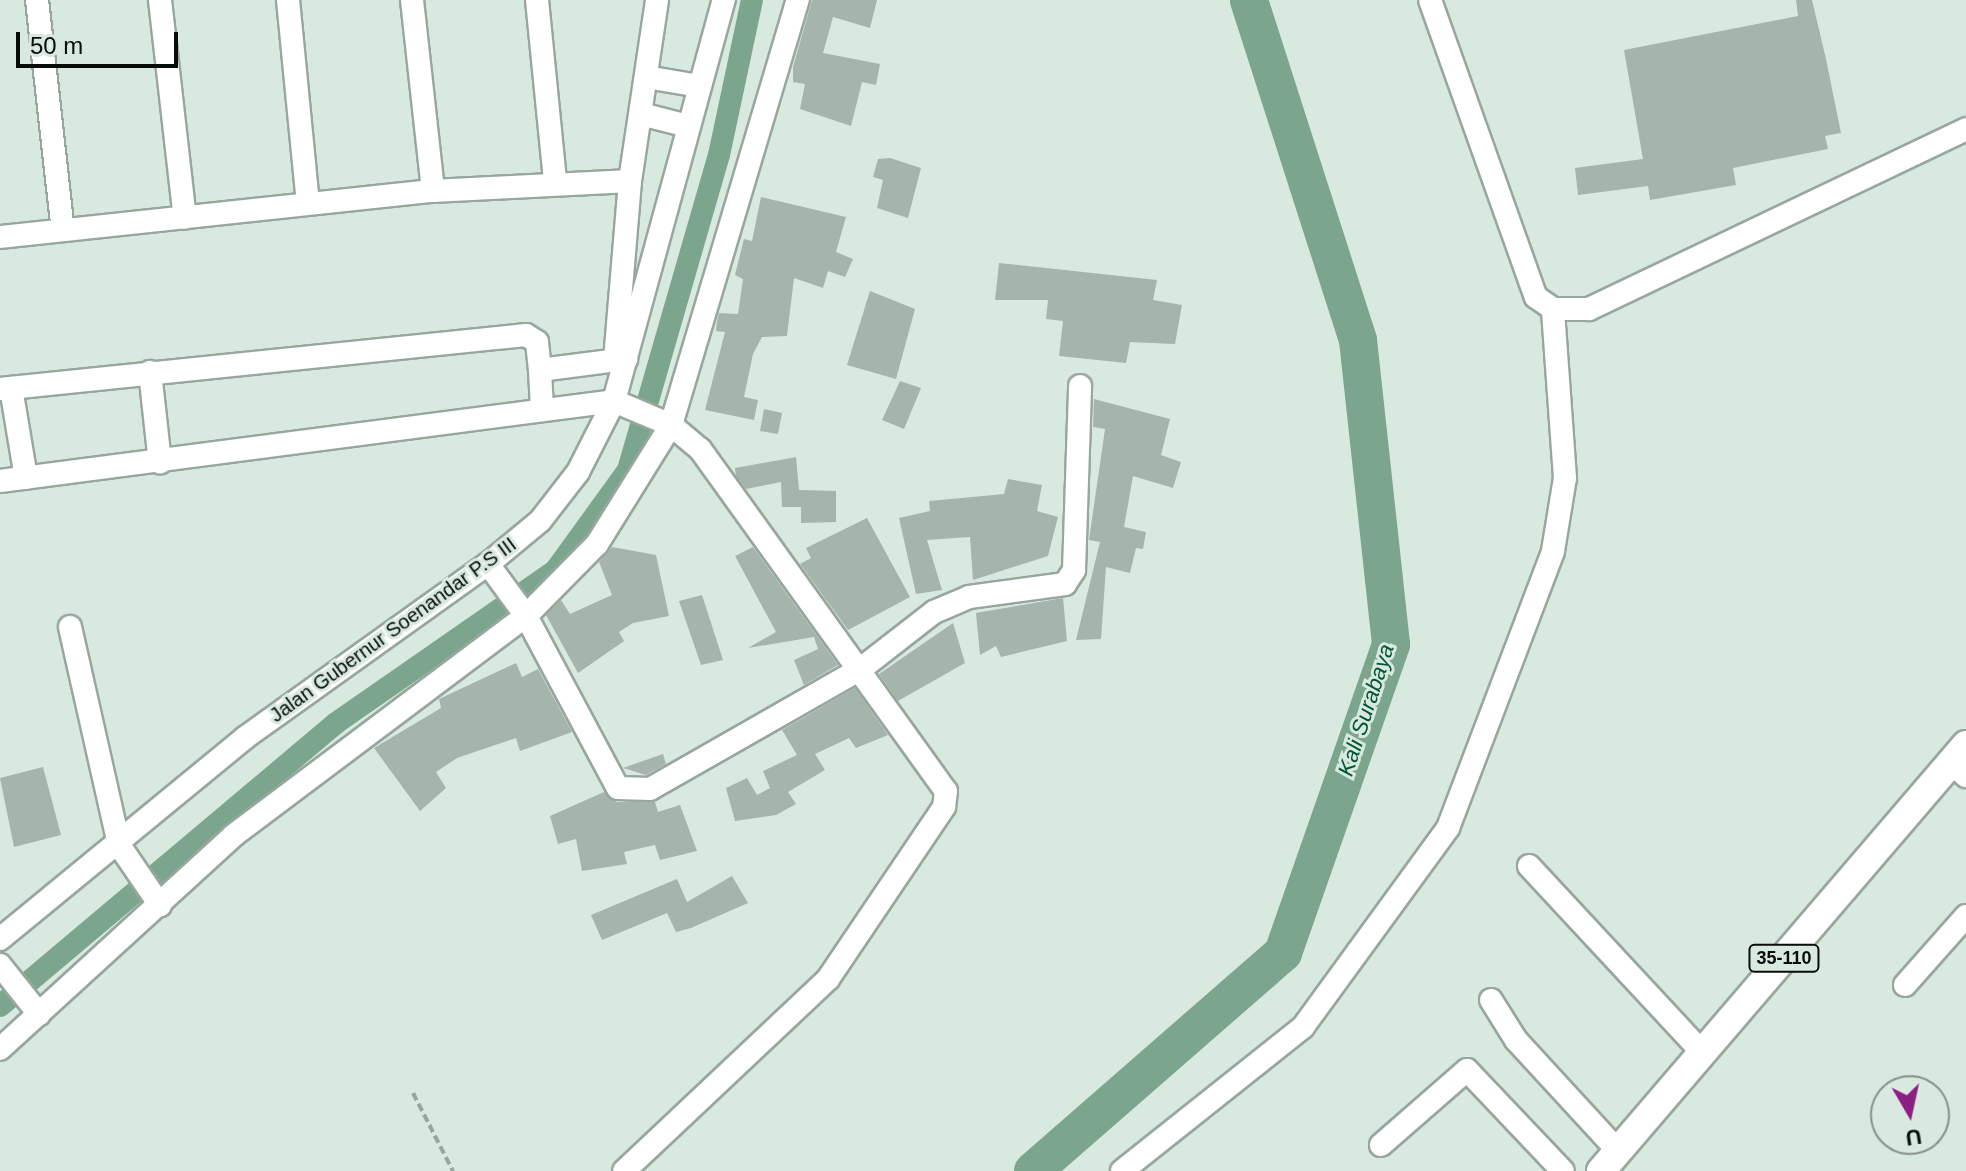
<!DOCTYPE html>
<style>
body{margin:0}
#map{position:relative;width:1966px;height:1171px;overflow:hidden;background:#d8e9df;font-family:Helvetica,sans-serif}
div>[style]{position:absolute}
.canal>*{height:22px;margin:-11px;padding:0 11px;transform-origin:11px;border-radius:11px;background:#7ba68d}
.river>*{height:38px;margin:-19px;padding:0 19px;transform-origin:19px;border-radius:19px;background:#7ba68d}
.building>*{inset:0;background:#a5b5ab}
.path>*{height:4px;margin-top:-2px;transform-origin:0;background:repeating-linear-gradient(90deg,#98a69e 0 8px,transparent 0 12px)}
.roads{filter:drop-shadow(2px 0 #98a79e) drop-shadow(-2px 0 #98a79e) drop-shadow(0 2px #98a79e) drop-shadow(0 -2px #98a79e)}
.minor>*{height:22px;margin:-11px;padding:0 11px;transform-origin:11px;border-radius:11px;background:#fff}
.major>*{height:28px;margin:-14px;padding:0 14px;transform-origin:14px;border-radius:14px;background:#fff}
span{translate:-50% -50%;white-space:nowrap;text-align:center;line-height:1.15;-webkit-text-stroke:6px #d8e9df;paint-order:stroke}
.shield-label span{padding:2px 6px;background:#d8e9df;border:2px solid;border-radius:6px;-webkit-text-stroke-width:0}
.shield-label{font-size:18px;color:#080d0a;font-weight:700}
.street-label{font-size:20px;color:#080d0a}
.water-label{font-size:22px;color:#015434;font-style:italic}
.north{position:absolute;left:1870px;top:1075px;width:80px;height:80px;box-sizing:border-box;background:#d8e9df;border:2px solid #85918a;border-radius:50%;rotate:171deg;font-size:22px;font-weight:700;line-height:32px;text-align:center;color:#080d0a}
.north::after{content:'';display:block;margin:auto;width:28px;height:36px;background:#8b1f83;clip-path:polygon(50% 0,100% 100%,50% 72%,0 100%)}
.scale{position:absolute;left:16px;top:32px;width:162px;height:36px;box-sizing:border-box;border:4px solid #080d0a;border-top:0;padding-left:10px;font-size:24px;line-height:28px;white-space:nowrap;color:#080d0a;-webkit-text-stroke:6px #d8e9df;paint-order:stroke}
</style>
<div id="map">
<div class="canal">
<div style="left:0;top:1006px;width:439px;rotate:-40.1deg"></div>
<div style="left:336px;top:723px;width:267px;rotate:-34.8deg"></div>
<div style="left:555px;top:571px;width:125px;rotate:-54.1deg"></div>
<div style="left:628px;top:470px;width:328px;rotate:-73.9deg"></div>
<div style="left:719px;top:155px;width:158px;rotate:-78deg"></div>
</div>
<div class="river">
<div style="left:1033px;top:1171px;width:332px;rotate:-41.1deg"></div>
<div style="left:1283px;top:953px;width:327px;rotate:-70.7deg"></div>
<div style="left:1391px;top:644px;width:306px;rotate:-96.2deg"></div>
<div style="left:1358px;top:340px;width:357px;rotate:-107.8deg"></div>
</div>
<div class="building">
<div style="clip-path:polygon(812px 0,877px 0,870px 28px,833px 17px,823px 53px,880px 64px,876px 85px,862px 82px,851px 126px,800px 109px,805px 84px,793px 82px,793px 67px)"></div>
<div style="clip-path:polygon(1796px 0,1812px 0,1826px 59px,1841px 133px,1825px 136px,1828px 149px,1733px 168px,1736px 185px,1650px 200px,1648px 186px,1578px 195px,1575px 168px,1643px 159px,1624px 50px,1798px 16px)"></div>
<div style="clip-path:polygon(890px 158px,921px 168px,908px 218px,877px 208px,883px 180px,873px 177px,878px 159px)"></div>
<div style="clip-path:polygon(761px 197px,846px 217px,836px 252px,853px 259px,845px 277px,828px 271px,823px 288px,794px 278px,787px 336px,762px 337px,753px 354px,744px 397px,758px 400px,754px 420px,705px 410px,725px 332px,716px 331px,717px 321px,719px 313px,738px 314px,743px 279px,735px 275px,744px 239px,752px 241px)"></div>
<div style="clip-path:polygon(999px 263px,1157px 280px,1153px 300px,1182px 305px,1175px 344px,1130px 342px,1126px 363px,1059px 356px,1063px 321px,1046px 319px,1048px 300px,995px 300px)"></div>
<div style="clip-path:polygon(870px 291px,915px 309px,896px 379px,847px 365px)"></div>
<div style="clip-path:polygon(900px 381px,921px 388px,904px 429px,882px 420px)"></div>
<div style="clip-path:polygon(1094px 399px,1170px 419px,1161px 455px,1181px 462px,1173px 488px,1133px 476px,1124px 527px,1146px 532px,1143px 549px,1136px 548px,1130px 573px,1106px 567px,1101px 639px,1076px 640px,1100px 542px,1089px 540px,1105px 429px,1093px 427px)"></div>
<div style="clip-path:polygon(764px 409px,782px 413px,778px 434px,760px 431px)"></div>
<div style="clip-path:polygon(796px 457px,799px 490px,836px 491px,836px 522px,801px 523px,801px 507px,782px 507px,781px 482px,746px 489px,736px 476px,735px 468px)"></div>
<div style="clip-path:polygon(1008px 479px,1042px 485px,1037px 511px,1058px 517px,1048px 556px,973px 580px,970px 537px,927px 540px,942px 590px,916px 594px,899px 518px,930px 511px,929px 501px,1004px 494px)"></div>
<div style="clip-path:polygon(867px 518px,910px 597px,848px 630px,800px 564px,811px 558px,806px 548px)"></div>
<div style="clip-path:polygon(612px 547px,656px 555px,669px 616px,633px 623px,619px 632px,624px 641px,578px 673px,546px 615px,561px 600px,570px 614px,612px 595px,599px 562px)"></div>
<div style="clip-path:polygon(753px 547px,838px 665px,804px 685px,794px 660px,818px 649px,814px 637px,748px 648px,776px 632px,735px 556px)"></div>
<div style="clip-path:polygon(702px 595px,723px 660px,701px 665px,679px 601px)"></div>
<div style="clip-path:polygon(1063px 598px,1067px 641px,1001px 657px,996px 646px,980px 655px,976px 613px)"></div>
<div style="clip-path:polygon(953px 623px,965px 663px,898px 701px,879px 674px)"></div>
<div style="clip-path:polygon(516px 663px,522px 677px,538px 669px,572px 732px,520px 751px,516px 738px,457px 758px,436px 772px,446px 788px,420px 811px,374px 748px,441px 708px,439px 699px)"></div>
<div style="clip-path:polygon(855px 688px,888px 735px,856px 748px,849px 738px,815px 754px,825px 770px,788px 792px,796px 804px,776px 815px,735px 821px,726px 788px,747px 778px,757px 795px,770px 788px,763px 771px,797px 755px,782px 730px)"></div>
<div style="clip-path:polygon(663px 754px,666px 764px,646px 775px,623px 768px)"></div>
<div style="clip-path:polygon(43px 767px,61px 835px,14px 847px,0 778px)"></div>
<div style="clip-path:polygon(604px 792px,617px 802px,655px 802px,658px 812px,680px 805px,697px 851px,660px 860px,655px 845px,624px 852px,627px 864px,582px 871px,576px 839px,558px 844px,550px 816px)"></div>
<div style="clip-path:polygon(732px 876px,748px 903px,691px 928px,676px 932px,667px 913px,602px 940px,591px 915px,677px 879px,687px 902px)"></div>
</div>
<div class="path">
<div style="left:413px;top:1093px;width:88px;rotate:62.9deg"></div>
</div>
<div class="roads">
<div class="minor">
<div style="left:37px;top:0;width:231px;rotate:83.6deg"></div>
<div style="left:160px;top:0;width:219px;rotate:83.5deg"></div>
<div style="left:288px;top:0;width:204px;rotate:84.4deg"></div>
<div style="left:412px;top:0;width:192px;rotate:83.7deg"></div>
<div style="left:537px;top:0;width:182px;rotate:84.3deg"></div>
<div style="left:1430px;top:0;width:315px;rotate:70.4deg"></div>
<div style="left:1536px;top:297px;width:21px;rotate:35deg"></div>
<div style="left:1553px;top:309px;width:36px"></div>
<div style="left:1589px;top:309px;width:418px;rotate:-25.5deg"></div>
<div style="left:646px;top:77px;width:54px;rotate:9.6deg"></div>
<div style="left:641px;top:114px;width:49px;rotate:14.3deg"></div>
<div style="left:0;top:237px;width:435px;rotate:-6.1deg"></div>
<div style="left:433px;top:191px;width:197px;rotate:-2.9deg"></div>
<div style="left:630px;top:181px;width:183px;rotate:-81.5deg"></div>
<div style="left:615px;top:360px;width:180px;rotate:-85.2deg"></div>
<div style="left:540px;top:370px;width:40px;rotate:87.1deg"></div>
<div style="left:150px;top:372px;width:91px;rotate:83.7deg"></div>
<div style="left:11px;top:388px;width:91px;rotate:80.5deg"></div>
<div style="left:0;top:389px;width:529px;rotate:-5.86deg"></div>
<div style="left:526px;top:335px;width:13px;rotate:32deg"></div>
<div style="left:537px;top:342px;width:28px;rotate:84deg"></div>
<div style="left:540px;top:370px;width:87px;rotate:-7.3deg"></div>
<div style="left:0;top:481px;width:619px;rotate:-7.42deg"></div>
<div style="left:614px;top:401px;width:62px;rotate:22.8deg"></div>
<div style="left:671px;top:425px;width:38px;rotate:40deg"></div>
<div style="left:700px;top:449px;width:421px;rotate:54.3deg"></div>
<div style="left:946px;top:791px;width:16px;rotate:97deg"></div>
<div style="left:944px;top:807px;width:207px;rotate:124deg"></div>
<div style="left:828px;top:979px;width:280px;rotate:136.7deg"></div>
<div style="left:488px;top:564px;width:64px;rotate:53.8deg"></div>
<div style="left:526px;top:616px;width:195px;rotate:61.9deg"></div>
<div style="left:618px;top:788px;width:32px;rotate:2deg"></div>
<div style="left:650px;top:789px;width:244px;rotate:-29.7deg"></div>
<div style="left:862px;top:668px;width:91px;rotate:-37.9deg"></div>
<div style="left:934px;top:612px;width:38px;rotate:-23deg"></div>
<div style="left:969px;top:597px;width:97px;rotate:-7.7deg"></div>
<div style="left:1065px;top:584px;width:17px;rotate:-57deg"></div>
<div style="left:1074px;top:570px;width:184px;rotate:-88.1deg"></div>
<div style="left:70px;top:627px;width:223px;rotate:77.3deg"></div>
<div style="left:119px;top:845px;width:73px;rotate:55.7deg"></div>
<div style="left:1951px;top:763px;width:20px;rotate:41deg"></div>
<div style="left:1529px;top:866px;width:255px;rotate:47.1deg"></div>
<div style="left:0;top:939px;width:318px;rotate:-39.4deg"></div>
<div style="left:246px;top:737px;width:297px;rotate:-35.6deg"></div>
<div style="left:488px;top:564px;width:67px;rotate:-39.6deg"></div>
<div style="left:540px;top:521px;width:62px;rotate:-52.2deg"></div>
<div style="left:578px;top:472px;width:80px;rotate:-63.1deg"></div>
<div style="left:614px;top:401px;width:416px;rotate:-74.7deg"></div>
<div style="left:0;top:965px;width:63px;rotate:51.5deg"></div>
<div style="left:1905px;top:985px;width:92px;rotate:-48.5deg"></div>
<div style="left:1491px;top:1000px;width:47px;rotate:58deg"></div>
<div style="left:1516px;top:1040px;width:151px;rotate:47.4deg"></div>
<div style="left:0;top:1049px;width:317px;rotate:-42.4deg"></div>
<div style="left:234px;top:835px;width:365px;rotate:-36.9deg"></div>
<div style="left:526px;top:616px;width:101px;rotate:-45.4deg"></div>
<div style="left:597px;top:544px;width:140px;rotate:-58.1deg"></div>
<div style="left:671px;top:425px;width:444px;rotate:-73.4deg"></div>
<div style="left:1381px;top:1145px;width:114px;rotate:-41.1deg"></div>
<div style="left:1467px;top:1070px;width:139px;rotate:46.5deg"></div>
<div style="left:1122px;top:1171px;width:231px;rotate:-38.5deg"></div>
<div style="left:1303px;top:1027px;width:246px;rotate:-53.9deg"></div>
<div style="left:1448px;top:828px;width:296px;rotate:-69.2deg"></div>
<div style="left:1553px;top:551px;width:74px;rotate:-80.7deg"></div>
<div style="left:1565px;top:478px;width:169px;rotate:-94.1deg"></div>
</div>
<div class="major">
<div style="left:1601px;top:1171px;width:561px;rotate:-49.41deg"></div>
</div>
</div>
<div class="shield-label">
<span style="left:1784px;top:958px">35-110</span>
</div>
<div class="street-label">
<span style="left:393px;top:630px;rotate:-36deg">Jalan Gubernur Soenandar P.S III</span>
</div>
<div class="water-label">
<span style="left:1366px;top:710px;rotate:-72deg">Kali Surabaya</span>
</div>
<div class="north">U</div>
<div class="scale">50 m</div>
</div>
